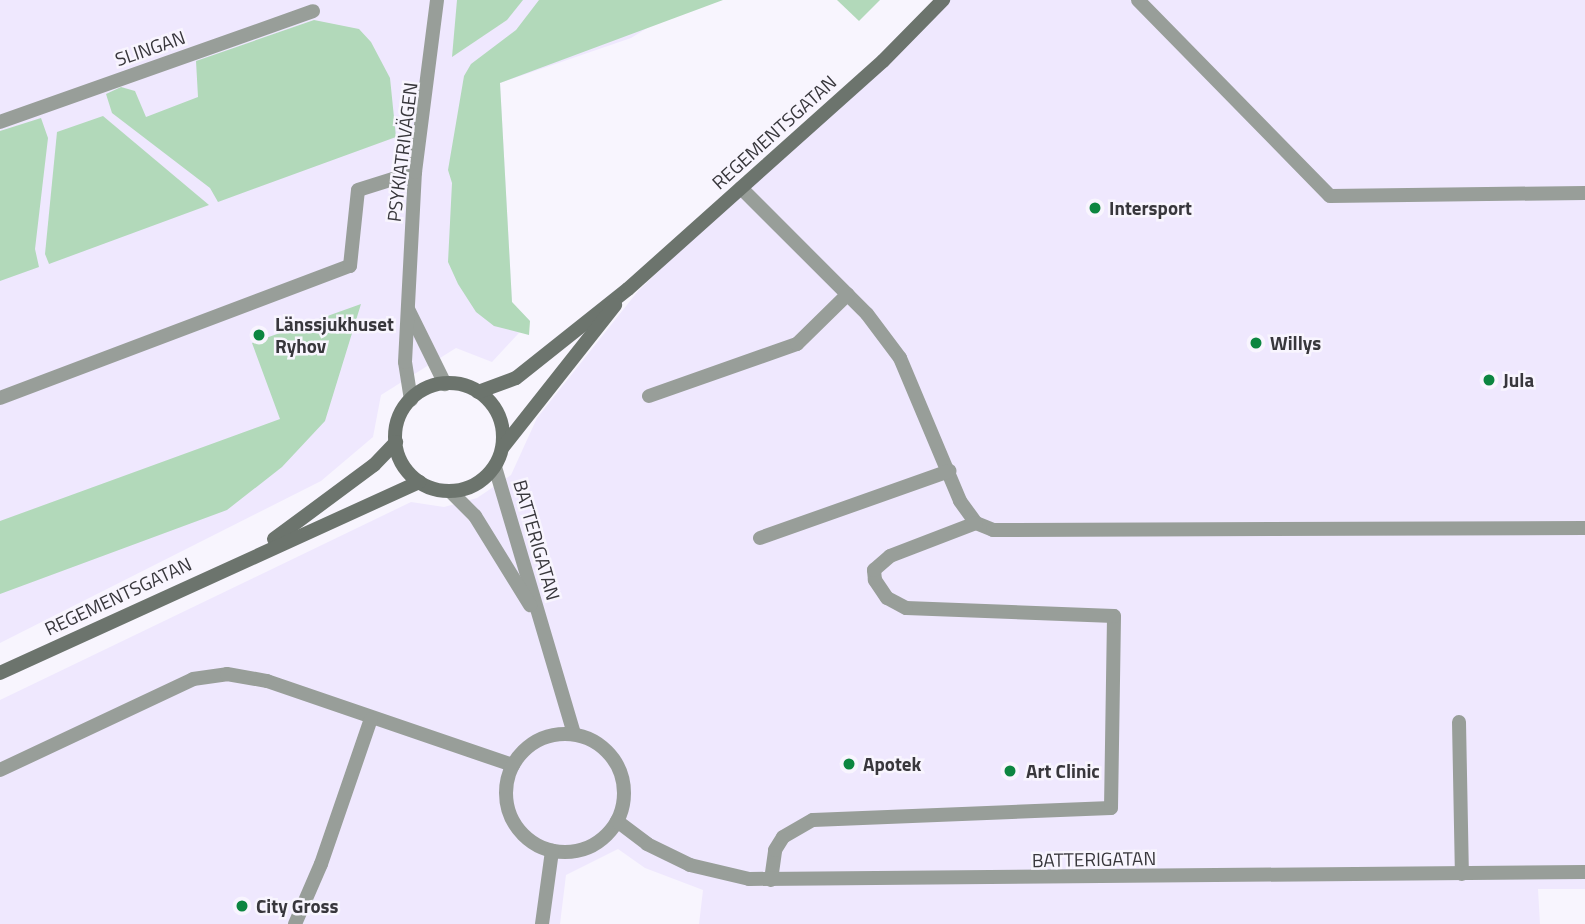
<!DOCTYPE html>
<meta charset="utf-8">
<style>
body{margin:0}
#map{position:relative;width:1585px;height:924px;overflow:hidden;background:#f8f5fe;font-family:"Titillium Web",sans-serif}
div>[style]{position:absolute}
.built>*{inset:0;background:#efe8fe}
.green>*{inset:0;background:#b2d9ba}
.lane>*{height:14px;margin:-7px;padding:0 7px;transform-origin:7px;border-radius:7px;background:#989e99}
.street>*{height:14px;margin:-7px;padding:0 7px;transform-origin:7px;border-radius:7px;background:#989e99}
.street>.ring{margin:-7px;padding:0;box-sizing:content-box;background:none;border:14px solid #989e99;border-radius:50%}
.secondary>*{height:14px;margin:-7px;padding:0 7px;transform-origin:7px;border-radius:7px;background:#6c746d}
.secondary>.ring{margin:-7px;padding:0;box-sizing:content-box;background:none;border:14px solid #6c746d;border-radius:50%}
.dots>*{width:19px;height:19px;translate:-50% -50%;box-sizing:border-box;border:4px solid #f8f5fe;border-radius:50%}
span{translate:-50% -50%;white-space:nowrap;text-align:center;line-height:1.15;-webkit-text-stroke:5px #f8f5fe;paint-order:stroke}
.street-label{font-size:19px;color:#38373c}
.poi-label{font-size:19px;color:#38373c;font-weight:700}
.left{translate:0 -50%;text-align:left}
</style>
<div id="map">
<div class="built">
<div style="clip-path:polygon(0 0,693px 0,631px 38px,500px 83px,512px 302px,530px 321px,492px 362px,456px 348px,381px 395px,373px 437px,321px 481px,0 643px)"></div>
<div style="clip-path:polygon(939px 0,1585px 0,1585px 889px,1538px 889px,1540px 924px,699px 924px,703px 890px,645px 868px,618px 849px,566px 875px,560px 924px,0 924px,0 700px,411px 502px,444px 507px,477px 498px,511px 475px,537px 418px,638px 291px)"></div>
</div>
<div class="green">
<div style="clip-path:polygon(457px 0,523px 0,507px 20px,452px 57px)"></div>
<div style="clip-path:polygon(539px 0,723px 0,500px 83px,512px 302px,530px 321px,529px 335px,494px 326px,476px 312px,458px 284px,448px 262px,452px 183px,448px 170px,464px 76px,471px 64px,516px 30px)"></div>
<div style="clip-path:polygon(837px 0,880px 0,859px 21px)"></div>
<div style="clip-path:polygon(314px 20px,359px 29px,371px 42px,390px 78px,396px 137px,218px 202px,210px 188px,112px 113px,106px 94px,121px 87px,135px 91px,146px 117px,198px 97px,196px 61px)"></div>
<div style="clip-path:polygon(103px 116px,209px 205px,49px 264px,45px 254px,57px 132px)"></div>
<div style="clip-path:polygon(41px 118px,48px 138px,35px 249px,39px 267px,0 281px,0 131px)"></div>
<div style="clip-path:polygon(361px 304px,325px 421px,282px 467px,227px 510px,0 594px,0 521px,280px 419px,252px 343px)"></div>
</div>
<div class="lane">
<div style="left:1138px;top:0;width:274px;rotate:45.6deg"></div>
<div style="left:1330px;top:196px;width:255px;rotate:-0.7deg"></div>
<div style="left:0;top:122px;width:332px;rotate:-19.5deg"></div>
<div style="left:741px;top:188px;width:178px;rotate:45deg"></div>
<div style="left:867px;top:314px;width:55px;rotate:53.1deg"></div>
<div style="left:900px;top:358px;width:155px;rotate:67.2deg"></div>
<div style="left:960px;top:501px;width:27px;rotate:54deg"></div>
<div style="left:976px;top:523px;width:18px;rotate:22deg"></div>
<div style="left:993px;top:530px;width:592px;rotate:-0.19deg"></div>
<div style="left:649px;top:396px;width:157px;rotate:-19.4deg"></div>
<div style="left:797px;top:344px;width:71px;rotate:-44.4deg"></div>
<div style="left:0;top:398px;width:374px;rotate:-20.7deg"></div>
<div style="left:350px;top:266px;width:76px;rotate:-84deg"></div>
<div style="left:358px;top:190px;width:60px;rotate:-17.5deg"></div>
<div style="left:760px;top:538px;width:201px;rotate:-19.5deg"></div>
<div style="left:1459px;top:722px;width:152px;rotate:88.9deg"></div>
<div style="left:0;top:770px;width:213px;rotate:-25.2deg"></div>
<div style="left:193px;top:679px;width:34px;rotate:-8deg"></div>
<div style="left:227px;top:674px;width:41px;rotate:9.9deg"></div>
<div style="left:267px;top:681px;width:260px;rotate:18.9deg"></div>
<div style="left:771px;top:880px;width:30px;rotate:-82deg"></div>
<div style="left:775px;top:850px;width:15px;rotate:-58deg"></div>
<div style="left:783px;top:837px;width:34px;rotate:-30deg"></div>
<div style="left:813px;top:820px;width:298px;rotate:-2.3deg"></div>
<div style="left:1111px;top:808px;width:192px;rotate:-89.1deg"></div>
<div style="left:1114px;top:616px;width:208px;rotate:-177.8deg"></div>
<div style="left:906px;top:608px;width:21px;rotate:-152deg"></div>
<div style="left:887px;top:598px;width:22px;rotate:-124deg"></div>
<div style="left:875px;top:580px;width:10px;rotate:-96deg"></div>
<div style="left:874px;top:570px;width:21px;rotate:-41deg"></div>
<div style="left:890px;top:556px;width:92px;rotate:-21deg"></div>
<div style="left:295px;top:924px;width:65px;rotate:-66.6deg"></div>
<div style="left:321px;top:864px;width:153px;rotate:-71deg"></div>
</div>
<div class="street">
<div style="left:408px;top:309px;width:84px;rotate:63.7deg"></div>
<div style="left:411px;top:400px;width:38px;rotate:-99deg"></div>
<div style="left:405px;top:362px;width:190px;rotate:-87deg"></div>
<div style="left:415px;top:172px;width:173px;rotate:-82.7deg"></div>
<div style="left:495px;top:467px;width:278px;rotate:73.5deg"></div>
<div style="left:450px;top:491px;width:35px;rotate:45deg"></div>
<div style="left:475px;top:516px;width:105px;rotate:58.3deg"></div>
<div class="ring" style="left:506px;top:734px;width:104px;height:104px"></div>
<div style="left:617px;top:821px;width:38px;rotate:37deg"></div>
<div style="left:647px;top:844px;width:48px;rotate:26deg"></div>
<div style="left:690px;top:865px;width:61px;rotate:13.3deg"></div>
<div style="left:749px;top:879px;width:836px;rotate:-0.48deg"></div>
<div style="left:542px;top:924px;width:74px;rotate:-82.2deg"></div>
</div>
<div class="secondary">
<div class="ring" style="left:395px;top:383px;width:94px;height:94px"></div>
<div style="left:478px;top:392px;width:40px;rotate:-20.2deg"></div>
<div style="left:516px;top:378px;width:143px;rotate:-38.5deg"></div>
<div style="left:628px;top:289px;width:342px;rotate:-41.8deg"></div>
<div style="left:883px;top:61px;width:86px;rotate:-45.5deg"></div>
<div style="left:503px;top:447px;width:181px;rotate:-51.7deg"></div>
<div style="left:274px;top:539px;width:124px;rotate:-36.5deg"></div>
<div style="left:374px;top:465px;width:32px;rotate:-46deg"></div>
<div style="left:0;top:673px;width:461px;rotate:-24.5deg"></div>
</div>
<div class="dots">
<div style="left:1095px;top:208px;background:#0c8640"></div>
<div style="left:259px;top:335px;background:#0c8640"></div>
<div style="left:1256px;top:343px;background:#0c8640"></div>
<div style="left:1489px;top:380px;background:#0c8640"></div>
<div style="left:849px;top:764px;background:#0c8640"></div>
<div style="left:1010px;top:771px;background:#0c8640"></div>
<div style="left:242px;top:906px;background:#0c8640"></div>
</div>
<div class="street-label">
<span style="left:150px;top:48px;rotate:-19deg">SLINGAN</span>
<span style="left:774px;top:132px;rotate:-42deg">REGEMENTSGATAN</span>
<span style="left:402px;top:152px;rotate:-83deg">PSYKIATRIVÄGEN</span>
<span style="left:537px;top:540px;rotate:74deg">BATTERIGATAN</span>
<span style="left:118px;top:596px;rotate:-25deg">REGEMENTSGATAN</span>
<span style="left:1094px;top:859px;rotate:-1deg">BATTERIGATAN</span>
</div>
<div class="poi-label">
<span class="left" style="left:1109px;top:208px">Intersport</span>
<span class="left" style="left:275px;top:335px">Länssjukhuset<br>Ryhov</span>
<span class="left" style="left:1270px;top:343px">Willys</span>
<span class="left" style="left:1503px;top:380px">Jula</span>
<span class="left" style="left:863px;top:764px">Apotek</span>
<span class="left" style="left:1026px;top:771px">Art Clinic</span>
<span class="left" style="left:256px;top:906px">City Gross</span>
</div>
</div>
